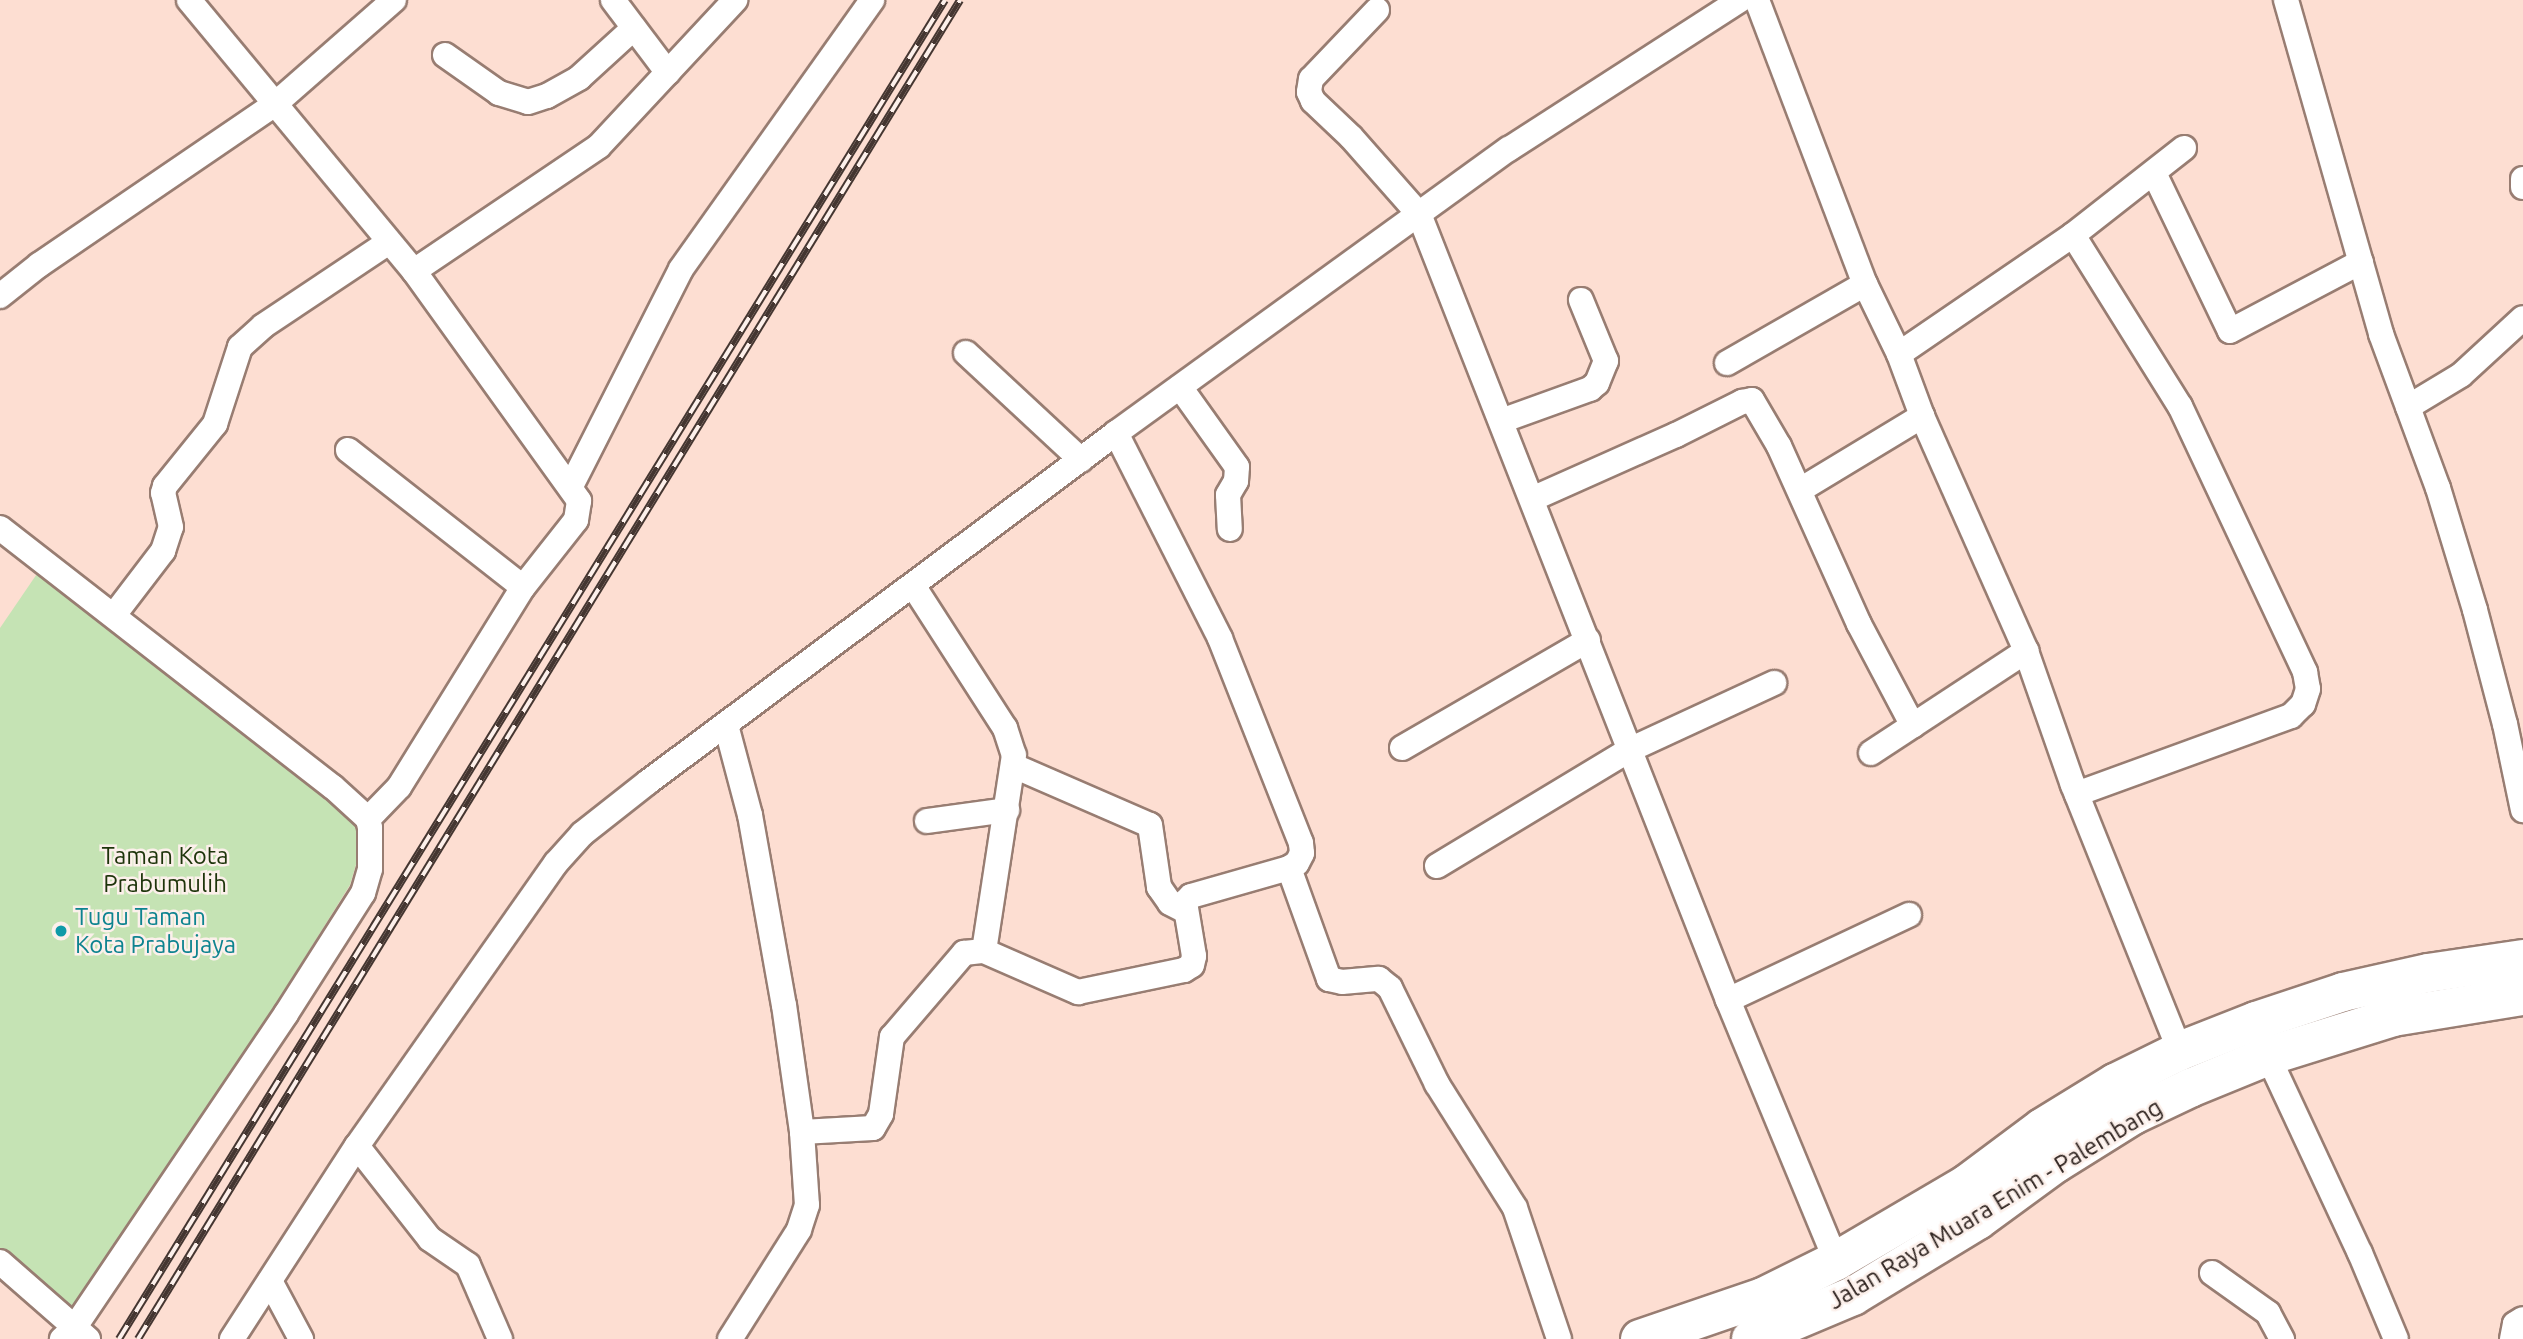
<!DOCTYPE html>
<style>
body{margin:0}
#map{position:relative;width:2523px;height:1339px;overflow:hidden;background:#fdded2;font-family:Ubuntu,sans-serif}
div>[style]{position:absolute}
.green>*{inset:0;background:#c5e3b4}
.roads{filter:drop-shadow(2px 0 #987d72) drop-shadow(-2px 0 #987d72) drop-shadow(0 2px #987d72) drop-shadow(0 -2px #987d72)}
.street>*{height:24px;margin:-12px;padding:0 12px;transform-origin:12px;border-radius:12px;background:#fff}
.primary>*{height:38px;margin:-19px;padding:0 19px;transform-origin:19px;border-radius:19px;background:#fff}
.rail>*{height:8px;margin-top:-4px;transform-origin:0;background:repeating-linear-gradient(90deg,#fcf0eb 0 16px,#443631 0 32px);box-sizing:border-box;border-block:2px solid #443631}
.dots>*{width:19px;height:19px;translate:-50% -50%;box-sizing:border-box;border:4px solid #fcf0eb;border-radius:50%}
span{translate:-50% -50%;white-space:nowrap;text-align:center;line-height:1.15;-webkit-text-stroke:5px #fcf0eb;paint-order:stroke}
.park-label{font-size:24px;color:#1d340a}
.culture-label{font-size:24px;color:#0d838f}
.left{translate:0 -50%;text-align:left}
.street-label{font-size:24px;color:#2b201c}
</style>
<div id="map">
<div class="green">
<div style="clip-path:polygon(43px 565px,356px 811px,360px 851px,350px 885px,77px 1323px,0 1257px,0 628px)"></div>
</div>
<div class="roads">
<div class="street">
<div style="left:189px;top:0;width:352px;rotate:50.3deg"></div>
<div style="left:414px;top:271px;width:283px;rotate:54.3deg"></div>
<div style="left:579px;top:501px;width:19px;rotate:99deg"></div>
<div style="left:576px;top:520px;width:85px;rotate:128.3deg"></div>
<div style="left:523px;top:587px;width:235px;rotate:121.8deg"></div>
<div style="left:399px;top:787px;width:45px;rotate:134.1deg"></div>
<div style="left:613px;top:0;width:91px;rotate:53deg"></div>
<div style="left:1757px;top:0;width:304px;rotate:69.2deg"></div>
<div style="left:1865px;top:284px;width:78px;rotate:64.1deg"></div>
<div style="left:1899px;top:354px;width:66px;rotate:69.6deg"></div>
<div style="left:1922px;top:416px;width:257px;rotate:66.1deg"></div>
<div style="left:2026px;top:651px;width:142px;rotate:70.7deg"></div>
<div style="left:2073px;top:785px;width:287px;rotate:68.1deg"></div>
<div style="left:2286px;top:0;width:347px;rotate:74.1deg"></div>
<div style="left:2381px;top:334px;width:164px;rotate:69.7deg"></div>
<div style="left:2438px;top:488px;width:127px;rotate:73.1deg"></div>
<div style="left:2475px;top:610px;width:118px;rotate:75.3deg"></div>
<div style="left:2505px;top:724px;width:88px;rotate:78.2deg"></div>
<div style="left:1377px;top:10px;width:95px;rotate:133.7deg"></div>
<div style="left:1311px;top:79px;width:13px;rotate:99deg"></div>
<div style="left:1309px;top:92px;width:10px;rotate:66deg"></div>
<div style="left:1313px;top:101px;width:52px;rotate:43.5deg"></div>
<div style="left:1351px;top:137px;width:103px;rotate:48.6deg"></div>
<div style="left:1419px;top:214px;width:845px;rotate:68.54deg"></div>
<div style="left:1728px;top:1000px;width:282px;rotate:67.5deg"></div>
<div style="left:445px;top:55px;width:66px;rotate:35.1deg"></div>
<div style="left:499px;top:93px;width:30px;rotate:17deg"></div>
<div style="left:528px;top:102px;width:20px;rotate:-18deg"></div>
<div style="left:547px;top:96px;width:37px;rotate:-29deg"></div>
<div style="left:579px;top:78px;width:74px;rotate:-42.3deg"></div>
<div style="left:2154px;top:173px;width:175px;rotate:64.3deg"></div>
<div style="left:2230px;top:331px;width:148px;rotate:-27.8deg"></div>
<div style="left:2523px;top:179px;width:8px;rotate:90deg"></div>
<div style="left:2073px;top:235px;width:141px;rotate:-38.1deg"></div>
<div style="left:414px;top:271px;width:223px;rotate:-34deg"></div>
<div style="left:599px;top:146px;width:200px;rotate:-47deg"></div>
<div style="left:0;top:296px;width:50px;rotate:-38.5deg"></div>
<div style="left:39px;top:265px;width:286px;rotate:-34.3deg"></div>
<div style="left:275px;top:104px;width:158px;rotate:-41.2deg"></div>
<div style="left:966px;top:353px;width:157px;rotate:42.9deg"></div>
<div style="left:1899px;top:354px;width:211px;rotate:-34.4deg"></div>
<div style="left:2073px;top:235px;width:202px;rotate:58deg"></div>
<div style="left:2180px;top:406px;width:294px;rotate:64.8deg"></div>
<div style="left:2305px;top:672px;width:17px;rotate:80deg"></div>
<div style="left:2308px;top:689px;width:16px;rotate:108deg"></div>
<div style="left:2303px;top:704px;width:17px;rotate:135deg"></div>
<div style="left:2291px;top:716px;width:228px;rotate:160deg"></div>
<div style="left:1727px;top:363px;width:159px;rotate:-29.8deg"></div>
<div style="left:1180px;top:387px;width:98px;rotate:54.5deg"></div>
<div style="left:1237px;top:467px;width:14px;rotate:94deg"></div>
<div style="left:1236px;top:481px;width:16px;rotate:120deg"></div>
<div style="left:1228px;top:495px;width:34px;rotate:87deg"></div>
<div style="left:2408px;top:407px;width:62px;rotate:-31.1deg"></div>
<div style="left:2461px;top:375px;width:84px;rotate:-42.6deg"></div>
<div style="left:1501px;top:421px;width:95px;rotate:-19.8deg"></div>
<div style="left:1590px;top:389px;width:9px;rotate:-41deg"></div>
<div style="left:1597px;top:383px;width:24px;rotate:-68deg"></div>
<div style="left:1606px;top:361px;width:66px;rotate:-112.3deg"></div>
<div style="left:348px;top:450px;width:222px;rotate:38.1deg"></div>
<div style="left:571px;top:486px;width:243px;rotate:-63.1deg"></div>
<div style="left:681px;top:269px;width:330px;rotate:-54.6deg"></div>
<div style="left:1800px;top:490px;width:143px;rotate:-31.2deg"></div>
<div style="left:1532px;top:499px;width:158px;rotate:-24deg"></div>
<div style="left:1676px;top:435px;width:74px;rotate:-26.6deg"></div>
<div style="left:1742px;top:402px;width:10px;rotate:-11deg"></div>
<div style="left:1752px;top:400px;width:53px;rotate:59.6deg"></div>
<div style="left:1779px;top:446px;width:195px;rotate:65.8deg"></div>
<div style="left:1859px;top:624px;width:115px;rotate:62.1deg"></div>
<div style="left:0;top:528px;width:422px;rotate:37.9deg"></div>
<div style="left:333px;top:787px;width:47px;rotate:42.4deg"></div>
<div style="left:368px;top:819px;width:9px;rotate:77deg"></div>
<div style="left:370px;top:828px;width:41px;rotate:90deg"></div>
<div style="left:370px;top:869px;width:25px;rotate:106deg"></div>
<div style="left:363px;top:893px;width:143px;rotate:122.5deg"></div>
<div style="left:286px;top:1014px;width:377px;rotate:124deg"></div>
<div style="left:75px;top:1327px;width:18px;rotate:137deg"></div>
<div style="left:914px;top:587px;width:168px;rotate:57.2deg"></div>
<div style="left:1005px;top:728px;width:28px;rotate:72deg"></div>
<div style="left:1014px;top:755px;width:198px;rotate:98.7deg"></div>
<div style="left:114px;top:615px;width:81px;rotate:-52.6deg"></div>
<div style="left:163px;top:551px;width:25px;rotate:-72deg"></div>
<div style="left:171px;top:527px;width:35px;rotate:-103deg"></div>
<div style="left:163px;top:493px;width:7px;rotate:-74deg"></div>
<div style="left:165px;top:486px;width:80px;rotate:-51.1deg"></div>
<div style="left:215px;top:424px;width:81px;rotate:-72deg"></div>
<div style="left:240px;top:347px;width:31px;rotate:-42deg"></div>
<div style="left:263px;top:326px;width:151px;rotate:-33.7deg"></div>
<div style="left:726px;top:725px;width:93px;rotate:75.1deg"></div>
<div style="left:750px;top:815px;width:193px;rotate:79.9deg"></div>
<div style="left:784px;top:1005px;width:128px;rotate:81.9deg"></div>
<div style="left:802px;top:1132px;width:73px;rotate:86.1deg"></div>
<div style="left:807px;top:1205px;width:26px;rotate:108deg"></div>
<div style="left:799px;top:1230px;width:129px;rotate:122.3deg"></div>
<div style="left:1402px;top:748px;width:215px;rotate:-30.1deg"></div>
<div style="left:1871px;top:753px;width:186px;rotate:-33.3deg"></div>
<div style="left:1014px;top:766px;width:148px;rotate:23.5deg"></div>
<div style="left:1150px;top:825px;width:63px;rotate:81.7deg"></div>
<div style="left:1159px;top:887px;width:19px;rotate:55deg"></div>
<div style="left:1170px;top:903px;width:16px;rotate:27deg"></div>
<div style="left:927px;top:821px;width:81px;rotate:-7.8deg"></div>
<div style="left:1437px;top:866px;width:224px;rotate:-31.1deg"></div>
<div style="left:1629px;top:750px;width:160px;rotate:-24.8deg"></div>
<div style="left:1289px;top:868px;width:118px;rotate:70.2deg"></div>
<div style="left:1329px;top:979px;width:13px;rotate:13deg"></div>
<div style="left:1342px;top:982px;width:37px;rotate:-5deg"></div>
<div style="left:1379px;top:979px;width:14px;rotate:39deg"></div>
<div style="left:1390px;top:988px;width:107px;rotate:63.9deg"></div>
<div style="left:1437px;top:1084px;width:146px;rotate:57.8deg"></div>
<div style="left:1515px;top:1208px;width:138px;rotate:71.4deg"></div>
<div style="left:1728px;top:1000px;width:200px;rotate:-25.2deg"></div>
<div style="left:2268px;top:1056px;width:217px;rotate:65deg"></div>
<div style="left:2360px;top:1253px;width:93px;rotate:67.3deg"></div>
<div style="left:802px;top:1132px;width:71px;rotate:-3.2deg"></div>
<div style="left:873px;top:1128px;width:16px;rotate:-60deg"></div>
<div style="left:881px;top:1114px;width:78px;rotate:-81.9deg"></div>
<div style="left:892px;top:1037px;width:111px;rotate:-49.4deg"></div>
<div style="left:964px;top:953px;width:20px;rotate:-6deg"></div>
<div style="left:984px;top:951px;width:103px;rotate:23.6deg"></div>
<div style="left:1078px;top:992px;width:108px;rotate:-11.7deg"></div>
<div style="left:1184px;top:970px;width:9px;rotate:-32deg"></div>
<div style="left:1192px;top:965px;width:9px;rotate:-77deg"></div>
<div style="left:1194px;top:956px;width:55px;rotate:-99.5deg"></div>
<div style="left:1185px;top:902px;width:8px;rotate:-45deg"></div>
<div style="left:1191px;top:896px;width:102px;rotate:-15.9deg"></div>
<div style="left:1289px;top:868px;width:9px;rotate:-32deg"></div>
<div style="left:1297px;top:863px;width:11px;rotate:-63deg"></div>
<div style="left:1302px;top:853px;width:10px;rotate:-96deg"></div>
<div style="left:1301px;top:843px;width:220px;rotate:-111.6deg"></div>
<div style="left:1220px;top:638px;width:230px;rotate:-116.9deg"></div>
<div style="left:357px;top:1146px;width:118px;rotate:51.9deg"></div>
<div style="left:430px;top:1239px;width:46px;rotate:34.4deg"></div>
<div style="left:468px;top:1265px;width:81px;rotate:66.6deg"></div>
<div style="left:0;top:1262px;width:117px;rotate:41.2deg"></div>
<div style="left:2212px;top:1273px;width:69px;rotate:35.5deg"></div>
<div style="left:2268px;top:1313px;width:30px;rotate:62deg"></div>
<div style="left:270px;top:1281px;width:66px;rotate:61.9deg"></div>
<div style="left:232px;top:1339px;width:230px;rotate:-57.1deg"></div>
<div style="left:357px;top:1146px;width:346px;rotate:-54.9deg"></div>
<div style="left:556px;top:863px;width:39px;rotate:-48deg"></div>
<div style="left:582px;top:834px;width:84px;rotate:-38.2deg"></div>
<div style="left:648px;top:782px;width:584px;rotate:-36.71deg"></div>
<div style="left:1116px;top:433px;width:485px;rotate:-35.9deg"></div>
<div style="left:1509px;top:149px;width:275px;rotate:-32.8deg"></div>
<div style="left:2512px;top:1339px;width:15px;rotate:-79deg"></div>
<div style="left:2515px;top:1324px;width:9px;rotate:-32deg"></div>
</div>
<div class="primary">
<div style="left:1640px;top:1339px;width:130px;rotate:-18.9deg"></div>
<div style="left:1763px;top:1297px;width:81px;rotate:-26.3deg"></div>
<div style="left:1836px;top:1261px;width:152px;rotate:-30.4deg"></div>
<div style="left:1967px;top:1184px;width:94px;rotate:-36.7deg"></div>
<div style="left:2042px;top:1128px;width:86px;rotate:-31.7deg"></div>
<div style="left:2115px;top:1083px;width:72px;rotate:-26.2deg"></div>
<div style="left:2180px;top:1051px;width:82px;rotate:-21.5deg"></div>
<div style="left:2256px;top:1021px;width:92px;rotate:-18.4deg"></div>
<div style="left:2343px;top:992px;width:87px;rotate:-12.6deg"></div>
<div style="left:2428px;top:973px;width:96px;rotate:-8.4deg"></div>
<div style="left:1751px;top:1339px;width:111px;rotate:-22.9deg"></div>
<div style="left:1853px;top:1296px;width:146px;rotate:-31.3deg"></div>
<div style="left:1978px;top:1220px;width:97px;rotate:-36.2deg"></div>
<div style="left:2056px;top:1163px;width:91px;rotate:-31.9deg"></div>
<div style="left:2133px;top:1115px;width:63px;rotate:-25.3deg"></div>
<div style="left:2190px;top:1088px;width:84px;rotate:-22.3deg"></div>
<div style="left:2268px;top:1056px;width:131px;rotate:-17.3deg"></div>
<div style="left:2393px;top:1017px;width:132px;rotate:-9.2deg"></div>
</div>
</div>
<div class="rail">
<div style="left:119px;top:1339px;width:1573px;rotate:-58.33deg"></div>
<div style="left:138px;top:1339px;width:1571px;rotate:-58.45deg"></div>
</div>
<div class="dots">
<div style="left:61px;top:931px;background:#0f9aa8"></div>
</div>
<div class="park-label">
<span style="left:165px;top:870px">Taman Kota<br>Prabumulih</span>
</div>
<div class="culture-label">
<span class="left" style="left:75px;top:931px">Tugu Taman<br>Kota Prabujaya</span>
</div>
<div class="street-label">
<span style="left:1995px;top:1204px;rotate:-31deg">Jalan Raya Muara Enim - Palembang</span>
</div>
</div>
